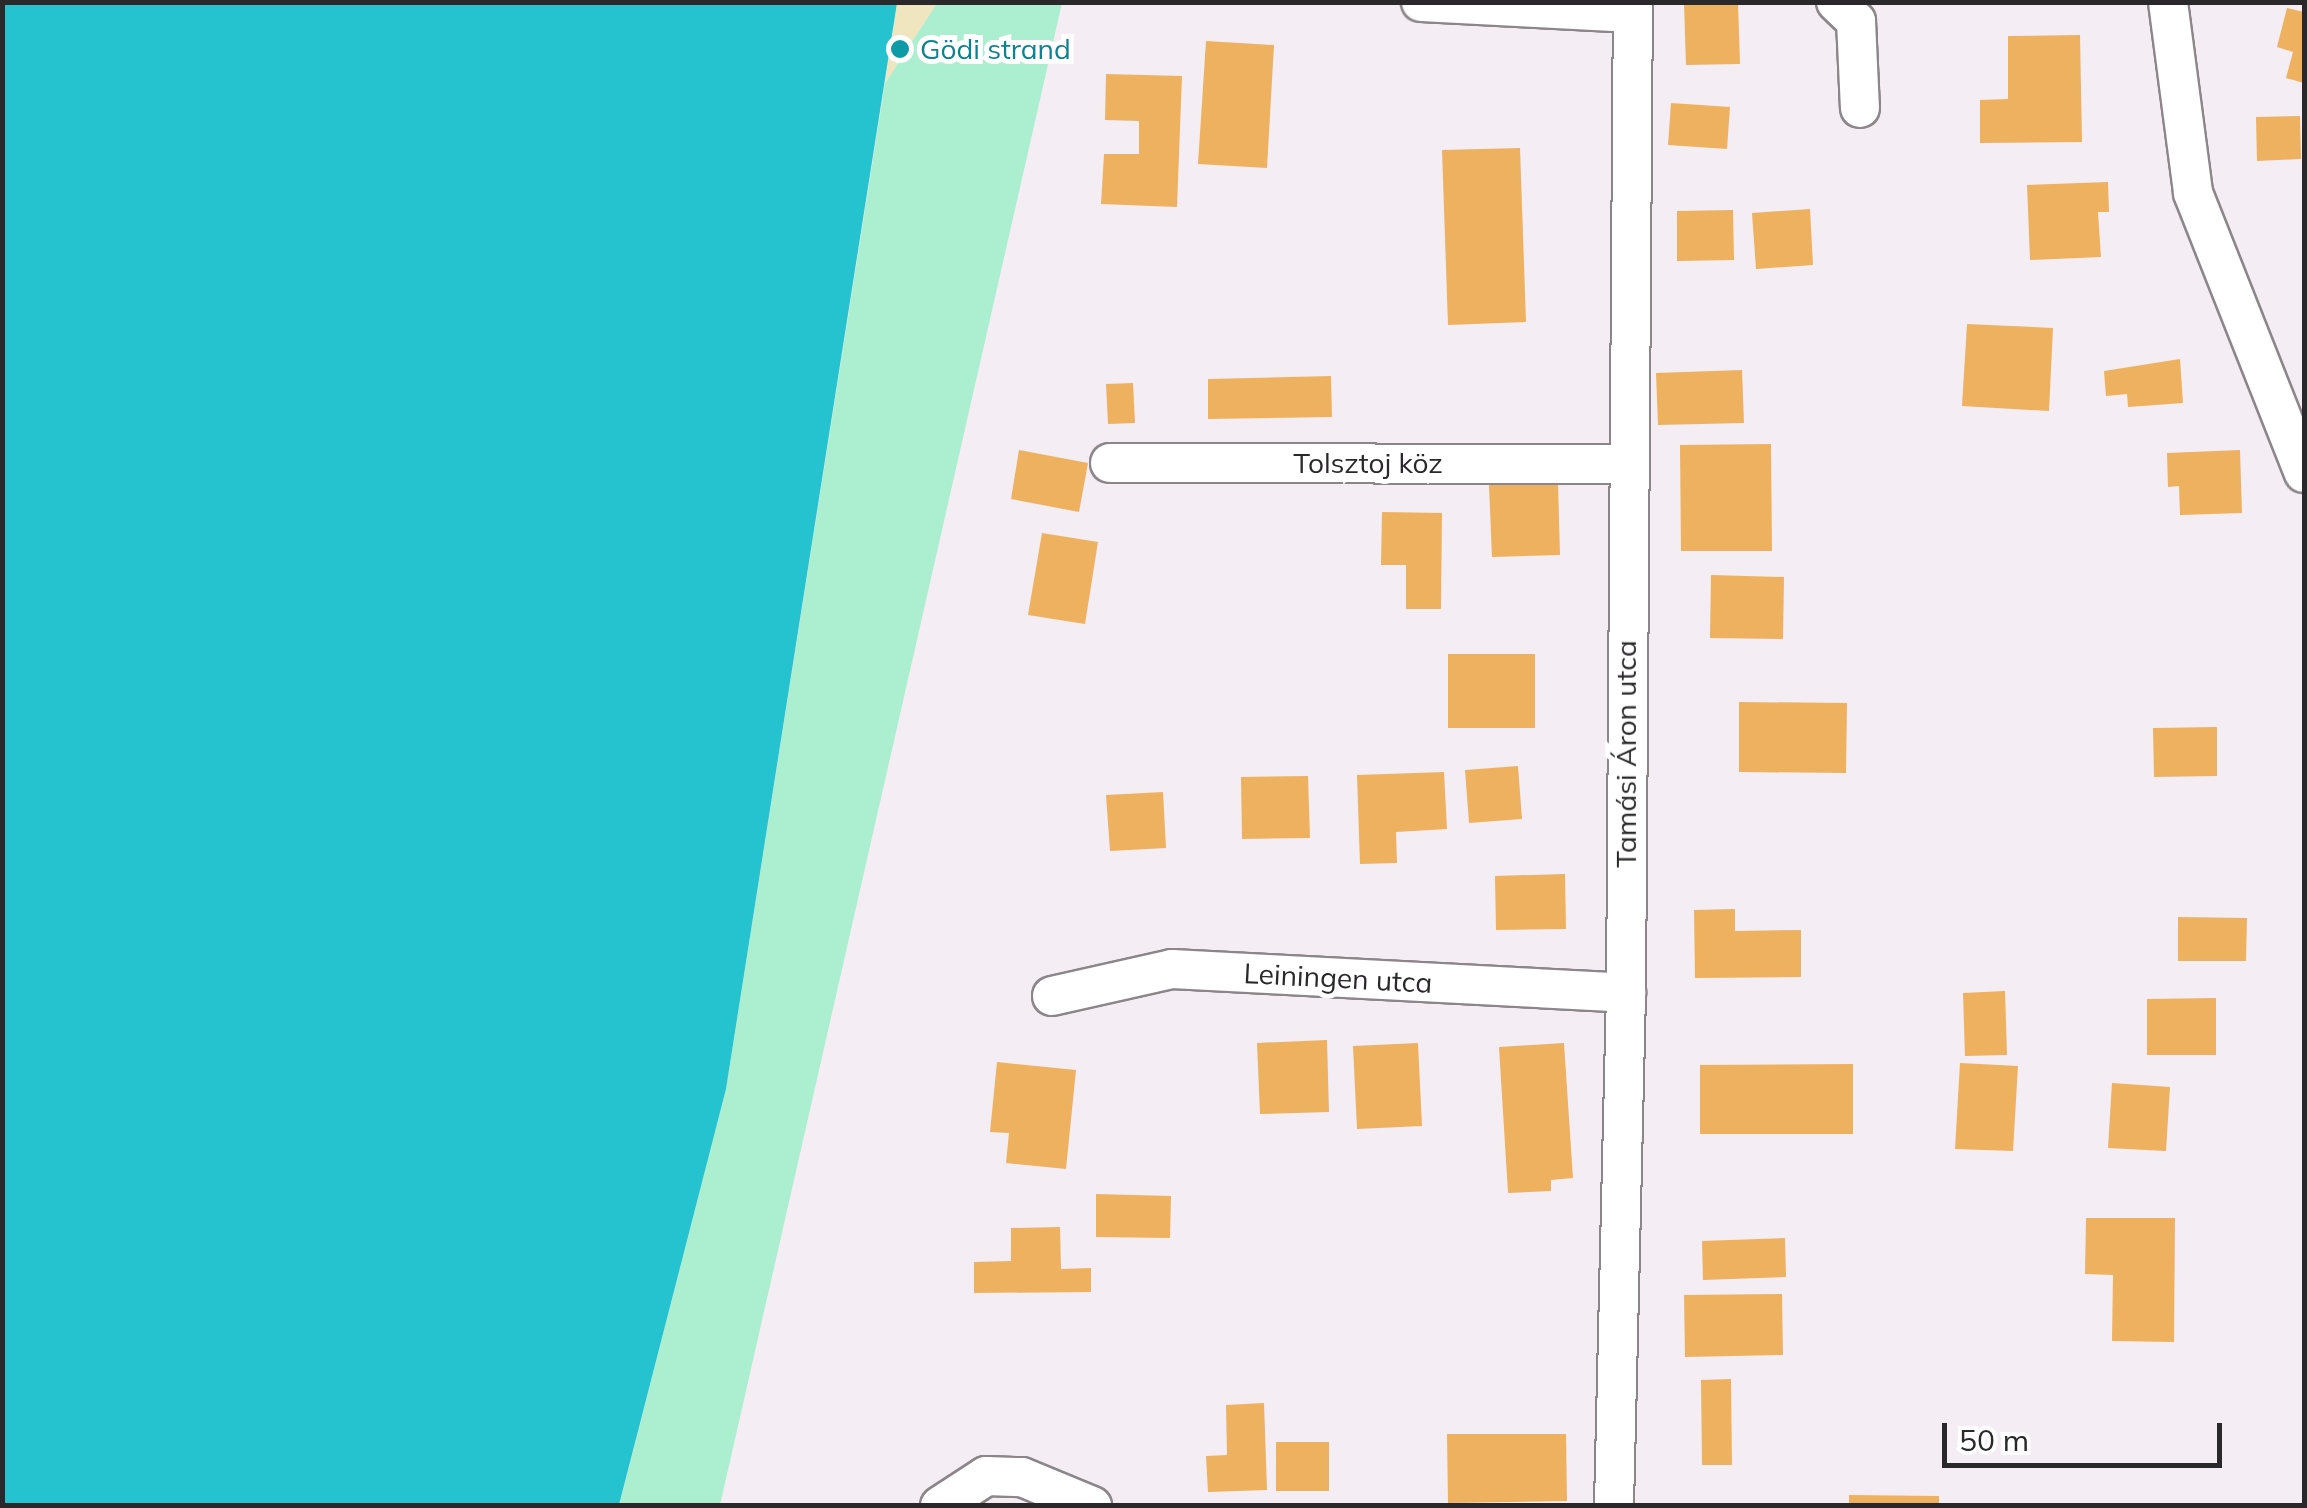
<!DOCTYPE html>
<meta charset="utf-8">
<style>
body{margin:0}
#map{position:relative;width:2307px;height:1508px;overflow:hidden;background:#f4edf3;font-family:Mulish,sans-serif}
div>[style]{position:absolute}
.green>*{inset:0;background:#acefd0}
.sand>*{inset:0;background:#efe6c0}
.water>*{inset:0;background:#24c3cf}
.building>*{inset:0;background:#eeb160}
.roads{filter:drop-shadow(2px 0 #8c868b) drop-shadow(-2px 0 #8c868b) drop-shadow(0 2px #8c868b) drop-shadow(0 -2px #8c868b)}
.street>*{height:38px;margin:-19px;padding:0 19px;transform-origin:19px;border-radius:19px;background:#fff}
.dots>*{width:28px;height:28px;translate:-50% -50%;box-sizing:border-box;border:5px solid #fff;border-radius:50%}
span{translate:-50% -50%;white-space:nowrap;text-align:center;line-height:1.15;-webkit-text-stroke:10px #fff;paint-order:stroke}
.culture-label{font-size:28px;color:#0d838f}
.left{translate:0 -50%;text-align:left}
.street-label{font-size:28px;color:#2a282a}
.frame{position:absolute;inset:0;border:5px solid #2a282a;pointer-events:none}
.scale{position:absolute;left:1942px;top:1423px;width:280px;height:45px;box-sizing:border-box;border:5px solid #2a282a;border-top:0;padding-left:12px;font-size:30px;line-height:35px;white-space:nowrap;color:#2a282a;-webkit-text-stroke:8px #fff;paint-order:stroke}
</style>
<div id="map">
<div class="green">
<div style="clip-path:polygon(937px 3px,1062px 3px,720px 1505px,619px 1506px,726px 1089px,885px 83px)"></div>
</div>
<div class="sand">
<div style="clip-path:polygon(897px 3px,937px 3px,885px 83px)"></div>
</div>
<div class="water">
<div style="clip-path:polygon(3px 2px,897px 3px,726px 1089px,619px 1505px,3px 1505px)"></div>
</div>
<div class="building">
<div style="clip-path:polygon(1738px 2px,1740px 64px,1686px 65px,1684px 3px)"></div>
<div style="clip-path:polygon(2287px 8px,2304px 12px,2304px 83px,2286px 78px,2293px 52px,2277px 47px)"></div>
<div style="clip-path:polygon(2080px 35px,2082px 142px,1980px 143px,1980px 100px,2008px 99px,2008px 36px)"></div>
<div style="clip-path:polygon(1206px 41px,1274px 45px,1267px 168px,1198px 164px)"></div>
<div style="clip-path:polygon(1106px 74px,1182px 76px,1177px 207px,1101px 204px,1104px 154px,1139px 154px,1139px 121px,1105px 120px)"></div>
<div style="clip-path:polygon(1671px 103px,1730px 107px,1727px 149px,1668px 145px)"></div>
<div style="clip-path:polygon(2300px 116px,2301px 159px,2257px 161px,2256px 117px)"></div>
<div style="clip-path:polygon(1520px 148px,1526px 322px,1448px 325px,1442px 150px)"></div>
<div style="clip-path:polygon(2108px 182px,2109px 212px,2098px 212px,2101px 257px,2030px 260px,2027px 185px)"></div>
<div style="clip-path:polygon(1810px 209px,1813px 265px,1756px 269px,1752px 213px)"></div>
<div style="clip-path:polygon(1733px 210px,1734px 260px,1677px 261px,1677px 211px)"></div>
<div style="clip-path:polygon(1967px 324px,2053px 328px,2049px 411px,1962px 406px)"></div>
<div style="clip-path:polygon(2180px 359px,2183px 403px,2128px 407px,2127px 394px,2106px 396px,2104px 371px)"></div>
<div style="clip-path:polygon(1742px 370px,1744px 423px,1658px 425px,1656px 373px)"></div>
<div style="clip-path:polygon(1331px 376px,1332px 417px,1208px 419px,1208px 379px)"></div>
<div style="clip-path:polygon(1133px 383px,1135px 423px,1108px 424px,1106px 384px)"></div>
<div style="clip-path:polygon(1771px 444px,1772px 551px,1681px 551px,1680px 445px)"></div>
<div style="clip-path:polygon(1019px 450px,1088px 463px,1079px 512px,1011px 499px)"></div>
<div style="clip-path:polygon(2240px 450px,2242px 513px,2180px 515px,2179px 486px,2168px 487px,2167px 453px)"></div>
<div style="clip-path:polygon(1558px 482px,1560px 555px,1492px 557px,1489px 485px)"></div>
<div style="clip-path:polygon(1382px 512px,1442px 513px,1441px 609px,1406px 609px,1406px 565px,1381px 565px)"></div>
<div style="clip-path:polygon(1042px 533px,1098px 542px,1085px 624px,1028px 615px)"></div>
<div style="clip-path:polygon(1711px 575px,1784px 577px,1783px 639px,1710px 638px)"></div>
<div style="clip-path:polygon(1448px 654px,1535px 654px,1535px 728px,1448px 728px)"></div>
<div style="clip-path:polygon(1739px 702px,1847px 703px,1846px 773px,1739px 772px)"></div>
<div style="clip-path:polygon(2217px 727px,2217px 776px,2154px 777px,2153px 728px)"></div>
<div style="clip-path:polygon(1518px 766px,1522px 819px,1469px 823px,1465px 770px)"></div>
<div style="clip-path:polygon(1444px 772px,1447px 829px,1396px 832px,1397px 863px,1360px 864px,1357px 775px)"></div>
<div style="clip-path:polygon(1308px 776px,1310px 838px,1242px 839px,1241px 777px)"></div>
<div style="clip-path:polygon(1163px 792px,1166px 848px,1110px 851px,1106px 795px)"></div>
<div style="clip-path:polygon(1565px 874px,1566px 929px,1496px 930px,1495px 876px)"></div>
<div style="clip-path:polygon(1735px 909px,1735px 931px,1801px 930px,1801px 977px,1695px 978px,1694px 910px)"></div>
<div style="clip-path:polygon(2178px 917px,2247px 918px,2246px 961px,2178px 961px)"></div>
<div style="clip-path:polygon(2005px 991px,2007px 1055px,1965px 1056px,1963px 993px)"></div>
<div style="clip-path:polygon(2216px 998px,2216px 1055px,2147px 1055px,2147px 999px)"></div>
<div style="clip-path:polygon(1327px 1040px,1329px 1112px,1260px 1114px,1257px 1043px)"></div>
<div style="clip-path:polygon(1418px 1043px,1422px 1126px,1357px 1129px,1353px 1046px)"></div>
<div style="clip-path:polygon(1564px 1043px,1573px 1178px,1551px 1180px,1551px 1191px,1508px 1193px,1499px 1047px)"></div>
<div style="clip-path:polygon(997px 1062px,1076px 1070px,1066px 1169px,1006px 1163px,1009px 1133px,990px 1132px)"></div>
<div style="clip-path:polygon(1960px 1063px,2018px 1066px,2013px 1151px,1955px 1149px)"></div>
<div style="clip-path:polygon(1853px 1064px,1853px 1134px,1700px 1134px,1700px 1065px)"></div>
<div style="clip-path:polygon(2112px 1083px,2170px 1087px,2166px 1151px,2108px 1148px)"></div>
<div style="clip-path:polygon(1096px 1194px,1171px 1196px,1170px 1238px,1096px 1237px)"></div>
<div style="clip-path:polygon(2086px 1218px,2175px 1218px,2174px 1342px,2112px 1341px,2113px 1275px,2085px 1274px)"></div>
<div style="clip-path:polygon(1060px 1227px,1061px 1269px,1091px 1268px,1091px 1292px,974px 1293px,974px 1262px,1011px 1261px,1011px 1228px)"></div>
<div style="clip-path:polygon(1785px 1238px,1786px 1277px,1703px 1280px,1702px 1241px)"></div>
<div style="clip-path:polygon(1782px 1294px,1783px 1355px,1685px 1357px,1684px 1295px)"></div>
<div style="clip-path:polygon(1731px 1379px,1732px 1465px,1702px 1465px,1701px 1380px)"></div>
<div style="clip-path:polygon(1264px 1403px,1267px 1490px,1208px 1492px,1206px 1456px,1227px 1455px,1226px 1405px)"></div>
<div style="clip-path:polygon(1447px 1434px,1566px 1434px,1567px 1501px,1448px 1503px)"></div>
<div style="clip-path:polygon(1276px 1442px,1329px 1442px,1329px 1491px,1276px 1491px)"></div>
<div style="clip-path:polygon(1849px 1495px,1939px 1496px,1939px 1506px,1849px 1506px)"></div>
</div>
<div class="roads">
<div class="street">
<div style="left:1421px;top:2px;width:212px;rotate:3deg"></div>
<div style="left:1836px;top:2px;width:28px;rotate:44deg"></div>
<div style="left:1856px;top:21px;width:87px;rotate:87.4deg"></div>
<div style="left:2168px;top:2px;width:193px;rotate:82.5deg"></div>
<div style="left:2193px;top:193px;width:301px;rotate:68.4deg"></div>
<div style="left:1110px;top:463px;width:516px;rotate:0.11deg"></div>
<div style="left:1052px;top:996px;width:123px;rotate:-12.7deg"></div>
<div style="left:1172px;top:969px;width:455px;rotate:3deg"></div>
<div style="left:940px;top:1506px;width:55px;rotate:-33.1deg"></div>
<div style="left:986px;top:1476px;width:36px;rotate:2deg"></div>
<div style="left:1022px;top:1477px;width:76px;rotate:22.5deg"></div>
<div style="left:1614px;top:1506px;width:513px;rotate:-88.66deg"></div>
<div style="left:1626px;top:993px;width:991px;rotate:-89.6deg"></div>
</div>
</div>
<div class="dots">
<div style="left:900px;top:49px;background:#0f9aa8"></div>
</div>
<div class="culture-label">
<span class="left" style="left:920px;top:49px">Gödi strand</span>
</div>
<div class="street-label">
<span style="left:1368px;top:463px">Tolsztoj köz</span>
<span style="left:1626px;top:754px;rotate:-90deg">Tamási Áron utca</span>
<span style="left:1338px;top:978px;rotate:3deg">Leiningen utca</span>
</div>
<div class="frame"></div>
<div class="scale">50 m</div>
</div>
